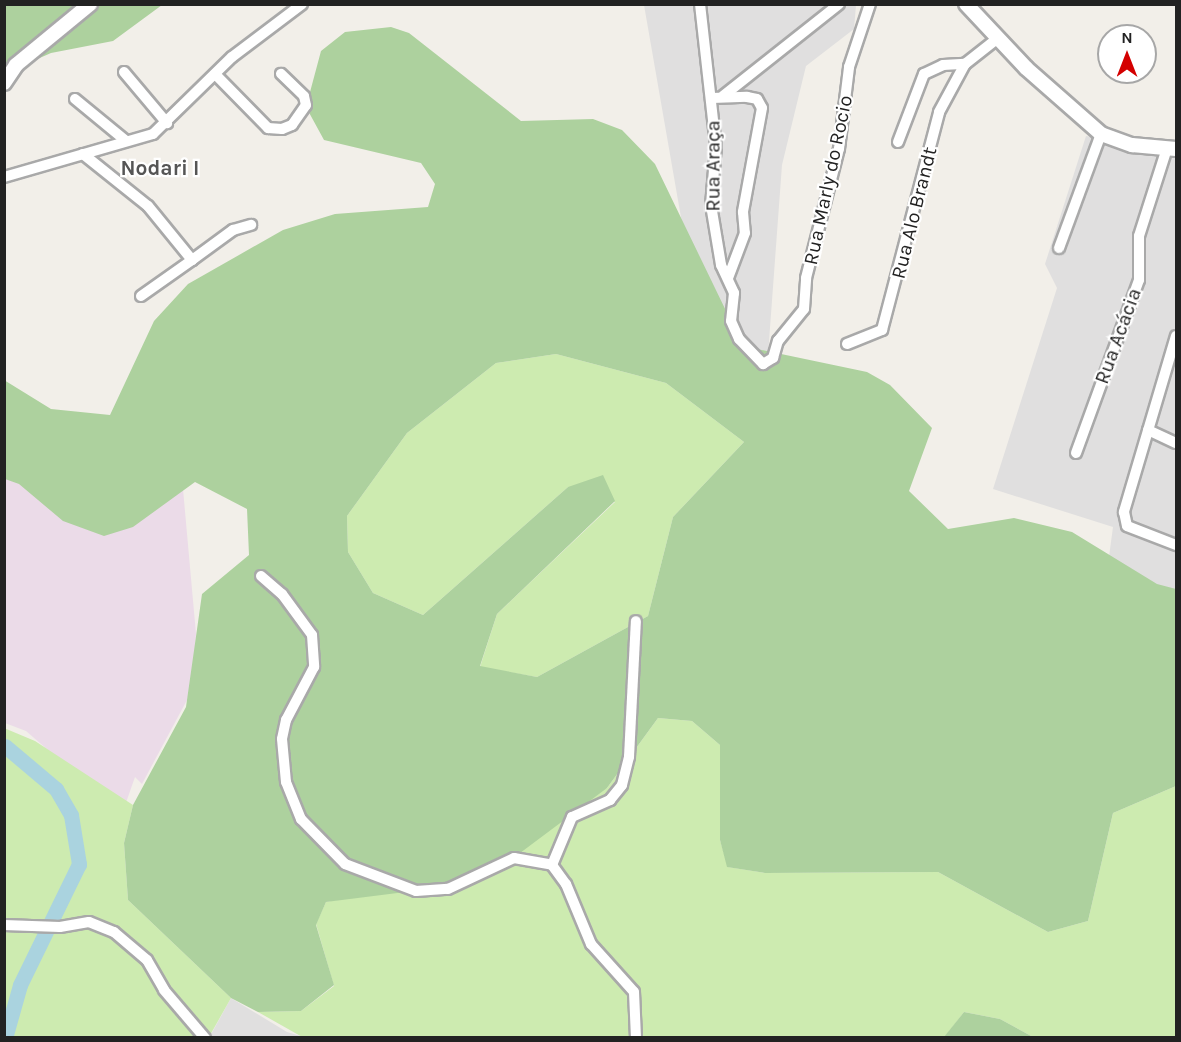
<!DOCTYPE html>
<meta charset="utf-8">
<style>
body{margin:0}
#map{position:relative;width:1181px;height:1042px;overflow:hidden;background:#f2efe9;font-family:Karla,sans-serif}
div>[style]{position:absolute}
.residential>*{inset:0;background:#e0dfdf}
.industrial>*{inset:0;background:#ebdbe8}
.grass>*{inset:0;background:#cdebb0}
.forest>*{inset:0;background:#add19e}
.river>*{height:15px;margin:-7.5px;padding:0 7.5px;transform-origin:7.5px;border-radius:7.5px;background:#aad3df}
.roads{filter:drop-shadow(2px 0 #a9a9a9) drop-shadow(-2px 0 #a9a9a9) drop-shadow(0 2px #a9a9a9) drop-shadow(0 -2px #a9a9a9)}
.minor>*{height:10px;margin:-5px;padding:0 5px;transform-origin:5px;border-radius:5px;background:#fff}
.tertiary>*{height:14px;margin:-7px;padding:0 7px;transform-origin:7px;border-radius:7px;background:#fff}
span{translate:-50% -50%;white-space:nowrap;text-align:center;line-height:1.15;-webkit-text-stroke:4.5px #fff;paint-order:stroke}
.street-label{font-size:20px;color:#222}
.neighbourhood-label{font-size:21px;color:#555;font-weight:700}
.frame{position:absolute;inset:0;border:6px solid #222;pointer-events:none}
.north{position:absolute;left:1097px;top:24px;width:60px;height:60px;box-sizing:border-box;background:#fff;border:2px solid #a7a7a7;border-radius:50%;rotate:0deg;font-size:16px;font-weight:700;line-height:24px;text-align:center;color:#222}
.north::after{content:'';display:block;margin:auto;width:21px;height:27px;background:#d40000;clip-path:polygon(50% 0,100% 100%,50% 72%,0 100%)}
</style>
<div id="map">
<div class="residential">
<div style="clip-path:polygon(644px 5px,856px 5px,854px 29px,806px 66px,782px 165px,766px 382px,698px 315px)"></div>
<div style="clip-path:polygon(1086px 136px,1176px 154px,1176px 593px,1108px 564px,1113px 527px,993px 489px,1057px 288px,1045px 264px)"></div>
<div style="clip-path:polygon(231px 998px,287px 1032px,304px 1037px,209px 1038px)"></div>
</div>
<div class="industrial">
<div style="clip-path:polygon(5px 460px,183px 489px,196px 634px,193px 678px,187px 700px,142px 784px,135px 777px,122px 814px,26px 731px,5px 723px)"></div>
</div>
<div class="grass">
<div style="clip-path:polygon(556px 354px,666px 383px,744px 442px,673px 517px,648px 616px,537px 677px,480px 667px,497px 614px,615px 502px,568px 487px,423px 615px,373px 593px,348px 552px,347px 516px,407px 433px,496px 363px)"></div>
<div style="clip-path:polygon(658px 718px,692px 721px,720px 745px,720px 840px,728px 867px,765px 873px,938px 872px,1048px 932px,1088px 921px,1113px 813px,1176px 786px,1176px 1037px,1033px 1037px,1000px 1019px,964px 1012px,944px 1038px,304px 1038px,258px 1012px,301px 1011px,334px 986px,316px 924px,326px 902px,366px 894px,607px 788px)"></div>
<div style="clip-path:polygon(4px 728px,35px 741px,133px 805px,124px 843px,128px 900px,231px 998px,209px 1037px,5px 1037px)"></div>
</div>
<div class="forest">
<div style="clip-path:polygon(5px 5px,162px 5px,113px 41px,51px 53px,26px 64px,5px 92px)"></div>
<div style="clip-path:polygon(evenodd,391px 27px,409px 33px,521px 121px,593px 119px,622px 130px,655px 164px,743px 346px,867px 372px,890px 385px,932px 428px,909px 491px,948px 529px,1014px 518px,1072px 532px,1157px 584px,1176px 589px,1176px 786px,1113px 813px,1088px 921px,1048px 932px,938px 872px,765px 873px,727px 867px,720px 840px,720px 745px,692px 721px,658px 718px,607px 788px,504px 865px,453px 886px,326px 902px,316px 925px,334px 985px,301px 1011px,258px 1012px,231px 998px,128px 900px,124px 843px,133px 805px,186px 707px,202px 594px,249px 555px,247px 509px,195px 482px,133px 527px,104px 536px,63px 521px,19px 484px,5px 479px,4px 380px,51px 409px,110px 415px,154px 321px,188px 284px,283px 230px,335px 214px,428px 207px,435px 184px,421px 163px,324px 140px,306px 107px,321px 51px,345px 32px,391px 27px,556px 354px,666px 383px,744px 442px,673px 517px,648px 616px,537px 677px,480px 666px,497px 614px,615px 501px,603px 475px,568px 487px,423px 615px,373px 593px,348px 552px,347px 516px,407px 433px,496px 363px,556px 354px)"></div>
<div style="clip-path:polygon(964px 1012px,1000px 1019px,1033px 1037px,944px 1037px)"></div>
</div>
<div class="river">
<div style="left:5px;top:746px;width:67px;rotate:40.1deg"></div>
<div style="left:56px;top:789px;width:30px;rotate:60deg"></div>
<div style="left:71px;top:815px;width:50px;rotate:80.7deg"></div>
<div style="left:79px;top:864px;width:135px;rotate:116deg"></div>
<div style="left:20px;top:985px;width:55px;rotate:105.8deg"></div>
</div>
<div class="roads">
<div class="minor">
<div style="left:700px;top:4px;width:143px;rotate:83.6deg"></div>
<div style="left:716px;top:146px;width:59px;rotate:94.8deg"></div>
<div style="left:711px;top:205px;width:61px;rotate:80.5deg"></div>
<div style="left:721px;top:265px;width:31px;rotate:65deg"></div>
<div style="left:734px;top:293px;width:28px;rotate:96deg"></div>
<div style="left:731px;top:321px;width:20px;rotate:66deg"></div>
<div style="left:739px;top:339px;width:35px;rotate:46deg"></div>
<div style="left:763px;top:364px;width:12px;rotate:-31deg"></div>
<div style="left:773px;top:358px;width:18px;rotate:-74deg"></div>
<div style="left:778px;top:341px;width:41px;rotate:-50.9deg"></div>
<div style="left:804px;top:309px;width:31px;rotate:-86deg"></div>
<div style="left:806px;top:278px;width:133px;rotate:-75.7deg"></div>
<div style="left:839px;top:149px;width:83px;rotate:-83deg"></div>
<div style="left:849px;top:67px;width:66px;rotate:-71.6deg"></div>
<div style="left:124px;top:72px;width:67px;rotate:49.9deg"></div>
<div style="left:215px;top:74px;width:76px;rotate:45.5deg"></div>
<div style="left:268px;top:128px;width:14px;rotate:4deg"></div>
<div style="left:282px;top:129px;width:11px;rotate:-22deg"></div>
<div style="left:292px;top:125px;width:24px;rotate:-55deg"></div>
<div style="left:306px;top:105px;width:9px;rotate:-103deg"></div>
<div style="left:304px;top:96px;width:32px;rotate:-136deg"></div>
<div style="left:723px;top:96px;width:148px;rotate:-38.4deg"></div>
<div style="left:712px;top:98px;width:35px;rotate:-2deg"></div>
<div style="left:747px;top:97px;width:10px;rotate:11deg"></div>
<div style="left:757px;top:99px;width:10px;rotate:61deg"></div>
<div style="left:762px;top:108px;width:106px;rotate:100.4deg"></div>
<div style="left:743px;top:212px;width:21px;rotate:85deg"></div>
<div style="left:745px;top:233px;width:48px;rotate:110.7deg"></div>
<div style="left:75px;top:99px;width:66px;rotate:39.5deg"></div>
<div style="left:898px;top:142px;width:73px;rotate:-69.1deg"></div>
<div style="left:924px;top:74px;width:21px;rotate:-25deg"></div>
<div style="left:943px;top:65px;width:22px;rotate:-3deg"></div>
<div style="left:965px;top:64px;width:42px;rotate:-38.2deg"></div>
<div style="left:83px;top:154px;width:83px;rotate:38.7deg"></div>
<div style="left:148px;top:206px;width:70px;rotate:50.8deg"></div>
<div style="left:192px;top:260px;width:51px;rotate:-36.2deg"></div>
<div style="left:233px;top:230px;width:19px;rotate:-16deg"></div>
<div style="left:4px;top:177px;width:155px;rotate:-16.1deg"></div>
<div style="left:153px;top:134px;width:110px;rotate:-44.3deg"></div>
<div style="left:232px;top:57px;width:88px;rotate:-37.1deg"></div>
<div style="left:1059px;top:248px;width:121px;rotate:-69.8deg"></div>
<div style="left:141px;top:296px;width:62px;rotate:-35.2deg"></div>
<div style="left:1176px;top:336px;width:184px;rotate:106.5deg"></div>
<div style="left:1124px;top:512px;width:14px;rotate:78deg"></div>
<div style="left:1127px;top:526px;width:53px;rotate:21.2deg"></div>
<div style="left:847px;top:344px;width:38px;rotate:-22deg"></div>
<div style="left:882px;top:330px;width:225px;rotate:-75.3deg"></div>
<div style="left:939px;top:112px;width:55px;rotate:-61.6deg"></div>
<div style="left:1148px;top:430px;width:31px;rotate:25deg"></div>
<div style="left:1076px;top:453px;width:184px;rotate:-70deg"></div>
<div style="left:1139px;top:280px;width:44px;rotate:-90deg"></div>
<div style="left:1139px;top:236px;width:92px;rotate:-72.3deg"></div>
<div style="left:261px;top:576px;width:28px;rotate:41deg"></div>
<div style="left:282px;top:594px;width:51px;rotate:53.8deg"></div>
<div style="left:312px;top:635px;width:32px;rotate:86deg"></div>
<div style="left:314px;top:667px;width:60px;rotate:117.8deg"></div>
<div style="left:286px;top:720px;width:19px;rotate:102deg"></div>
<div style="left:282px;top:739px;width:43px;rotate:84.7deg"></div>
<div style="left:286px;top:782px;width:40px;rotate:68deg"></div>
<div style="left:301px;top:819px;width:63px;rotate:45.6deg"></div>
<div style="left:345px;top:864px;width:76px;rotate:20.8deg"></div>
<div style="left:416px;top:891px;width:32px;rotate:-4deg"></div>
<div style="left:448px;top:889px;width:73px;rotate:-25.2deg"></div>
<div style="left:514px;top:858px;width:39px;rotate:10deg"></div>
<div style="left:552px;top:865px;width:24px;rotate:54deg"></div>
<div style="left:566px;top:884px;width:65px;rotate:67.4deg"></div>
<div style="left:591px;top:944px;width:64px;rotate:48.1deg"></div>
<div style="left:634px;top:992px;width:46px;rotate:87.5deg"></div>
<div style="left:552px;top:865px;width:52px;rotate:-67.4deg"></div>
<div style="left:572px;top:817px;width:42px;rotate:-24.1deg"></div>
<div style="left:610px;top:800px;width:19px;rotate:-51deg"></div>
<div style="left:622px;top:785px;width:29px;rotate:-76deg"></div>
<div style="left:629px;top:757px;width:136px;rotate:-87.1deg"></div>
<div style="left:4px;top:925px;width:56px;rotate:2deg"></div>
<div style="left:60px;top:927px;width:29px;rotate:-10deg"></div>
<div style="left:89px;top:922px;width:27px;rotate:22deg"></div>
<div style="left:114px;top:932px;width:43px;rotate:40.3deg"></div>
<div style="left:147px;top:960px;width:34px;rotate:60deg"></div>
<div style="left:164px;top:990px;width:63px;rotate:49.5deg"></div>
</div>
<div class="tertiary">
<div style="left:966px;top:4px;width:88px;rotate:46.8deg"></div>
<div style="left:1026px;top:68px;width:100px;rotate:41.3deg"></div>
<div style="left:1101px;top:134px;width:33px;rotate:20deg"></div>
<div style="left:1132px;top:145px;width:44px;rotate:5.2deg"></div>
<div style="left:4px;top:83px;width:22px;rotate:-56deg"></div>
<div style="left:16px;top:65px;width:96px;rotate:-39.5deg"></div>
</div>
</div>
<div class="street-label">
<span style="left:713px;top:166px;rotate:-90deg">Rua Araça</span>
<span style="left:828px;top:180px;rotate:-78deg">Rua Marly do Rocio</span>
<span style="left:914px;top:213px;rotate:-76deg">Rua Alo Brandt</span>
<span style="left:1118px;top:336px;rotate:-70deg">Rua Acácia</span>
</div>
<div class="neighbourhood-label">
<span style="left:160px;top:168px">Nodari I</span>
</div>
<div class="frame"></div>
<div class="north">N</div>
</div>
